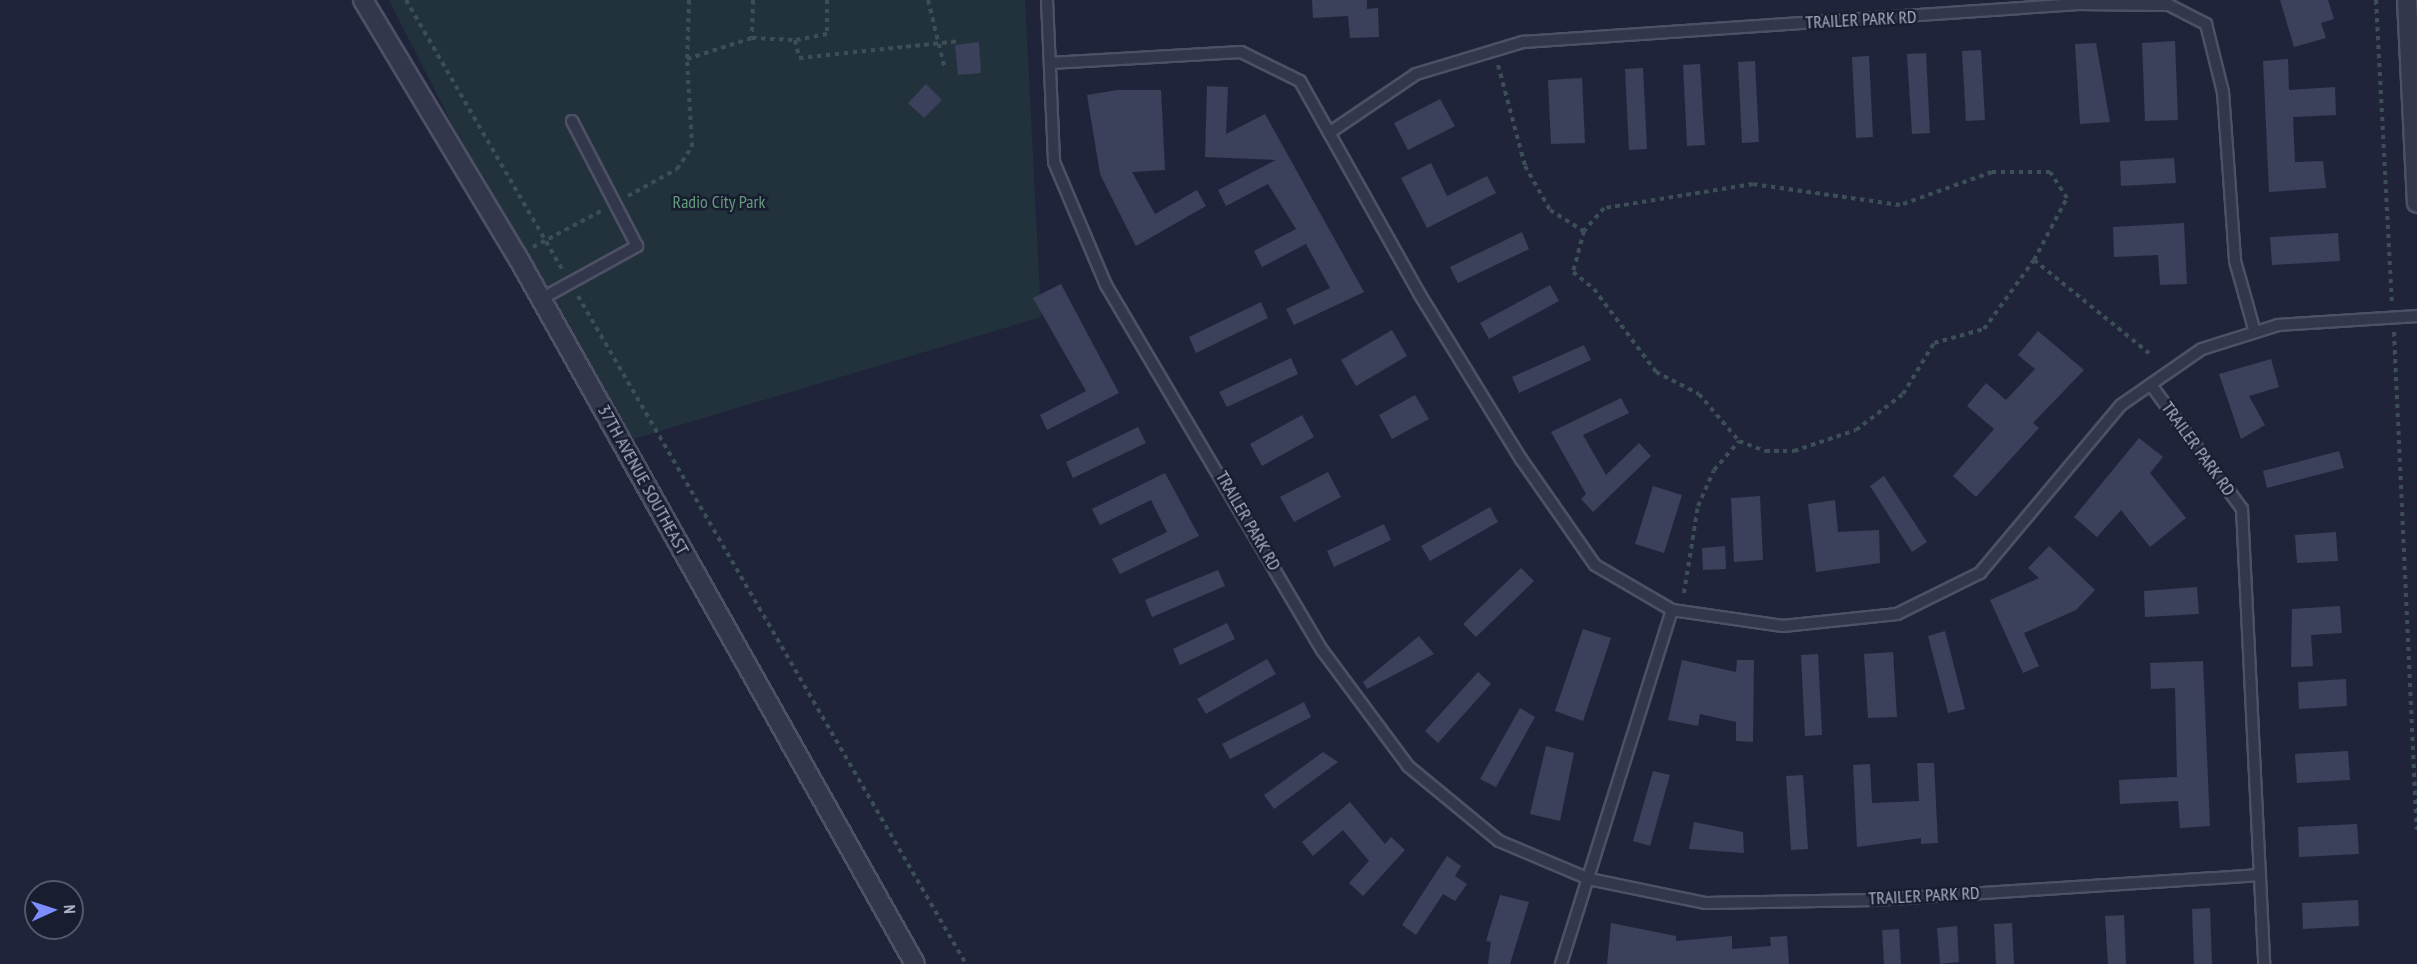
<!DOCTYPE html>
<style>
body{margin:0}
#map{position:relative;width:2417px;height:964px;overflow:hidden;background:#20243b;font-family:"PT Sans Narrow",sans-serif}
div>[style]{position:absolute}
.green>*{inset:0;background:#22323c}
.building>*{inset:0;background:#3b405b}
.path>*{height:4px;margin-top:-2px;transform-origin:0;background:repeating-linear-gradient(90deg,#3c4e56 0 4.5px,transparent 0 9px)}
.roads{filter:drop-shadow(2px 0 #4e5166) drop-shadow(-2px 0 #4e5166) drop-shadow(0 2px #4e5166) drop-shadow(0 -2px #4e5166)}
.service>*{height:10px;margin:-5px;padding:0 5px;transform-origin:5px;border-radius:5px;background:#33374b}
.tertiary>*{height:18px;margin:-9px;padding:0 9px;transform-origin:9px;border-radius:9px;background:#33374b}
span{translate:-50% -50%;white-space:nowrap;text-align:center;line-height:1.15;-webkit-text-stroke:5px #191d30;paint-order:stroke}
.street-label{font-size:18px;color:#aeb1c7}
.park-label{font-size:18px;color:#649a7e}
.north{position:absolute;left:24px;top:880px;width:60px;height:60px;box-sizing:border-box;background:#191d30;border:2px solid #55586c;border-radius:50%;rotate:87deg;font-size:16px;font-weight:700;line-height:24px;text-align:center;color:#aeb1c7}
.north::after{content:'';display:block;margin:auto;width:21px;height:27px;background:#7b8dff;clip-path:polygon(50% 0,100% 100%,50% 72%,0 100%)}
</style>
<div id="map">
<div class="green">
<div style="clip-path:polygon(389px 0,1025px 0,1041px 317px,623px 442px,541px 299px)"></div>
</div>
<div class="building">
<div style="clip-path:polygon(1312px 0,1367px 0,1367px 9px,1378px 8px,1379px 37px,1350px 38px,1348px 16px,1313px 18px)"></div>
<div style="clip-path:polygon(2280px 0,2328px 0,2334px 19px,2321px 23px,2326px 38px,2294px 47px)"></div>
<div style="clip-path:polygon(2175px 41px,2178px 120px,2145px 121px,2142px 43px)"></div>
<div style="clip-path:polygon(979px 42px,981px 73px,958px 75px,955px 45px)"></div>
<div style="clip-path:polygon(2096px 43px,2110px 122px,2080px 124px,2075px 44px)"></div>
<div style="clip-path:polygon(1981px 50px,1985px 120px,1966px 121px,1962px 51px)"></div>
<div style="clip-path:polygon(1926px 53px,1930px 133px,1912px 134px,1907px 54px)"></div>
<div style="clip-path:polygon(1869px 56px,1873px 137px,1856px 138px,1852px 57px)"></div>
<div style="clip-path:polygon(2288px 59px,2289px 90px,2335px 87px,2336px 115px,2293px 117px,2295px 162px,2323px 161px,2326px 188px,2269px 192px,2263px 61px)"></div>
<div style="clip-path:polygon(1755px 61px,1759px 142px,1742px 143px,1738px 62px)"></div>
<div style="clip-path:polygon(1700px 64px,1705px 145px,1687px 146px,1683px 65px)"></div>
<div style="clip-path:polygon(1643px 68px,1647px 149px,1629px 150px,1625px 69px)"></div>
<div style="clip-path:polygon(1582px 78px,1585px 143px,1551px 144px,1548px 80px)"></div>
<div style="clip-path:polygon(926px 84px,942px 100px,924px 118px,908px 103px)"></div>
<div style="clip-path:polygon(1207px 86px,1228px 87px,1226px 134px,1265px 114px,1364px 292px,1294px 325px,1286px 309px,1330px 288px,1306px 244px,1262px 267px,1254px 251px,1296px 229px,1268px 184px,1226px 206px,1218px 190px,1276px 160px,1205px 157px)"></div>
<div style="clip-path:polygon(1117px 90px,1161px 90px,1165px 170px,1132px 172px,1155px 214px,1197px 190px,1206px 206px,1136px 246px,1100px 174px,1087px 95px)"></div>
<div style="clip-path:polygon(1440px 99px,1455px 126px,1408px 150px,1394px 123px)"></div>
<div style="clip-path:polygon(2174px 158px,2176px 183px,2121px 186px,2120px 161px)"></div>
<div style="clip-path:polygon(1431px 163px,1447px 196px,1487px 176px,1496px 193px,1427px 228px,1401px 178px)"></div>
<div style="clip-path:polygon(2184px 223px,2187px 284px,2160px 285px,2158px 255px,2114px 257px,2113px 227px)"></div>
<div style="clip-path:polygon(1522px 232px,1529px 249px,1458px 283px,1450px 267px)"></div>
<div style="clip-path:polygon(2338px 233px,2340px 261px,2272px 265px,2270px 237px)"></div>
<div style="clip-path:polygon(1061px 284px,1119px 393px,1047px 430px,1040px 415px,1086px 391px,1033px 298px)"></div>
<div style="clip-path:polygon(1550px 285px,1559px 301px,1489px 339px,1480px 323px)"></div>
<div style="clip-path:polygon(1261px 302px,1268px 318px,1196px 353px,1189px 337px)"></div>
<div style="clip-path:polygon(1392px 330px,1407px 356px,1356px 386px,1341px 360px)"></div>
<div style="clip-path:polygon(2038px 331px,2084px 370px,2033px 423px,2039px 428px,1976px 497px,1953px 476px,1994px 429px,1967px 406px,1986px 383px,2006px 400px,2035px 369px,2018px 355px)"></div>
<div style="clip-path:polygon(1584px 345px,1591px 360px,1519px 393px,1512px 377px)"></div>
<div style="clip-path:polygon(1291px 358px,1298px 374px,1227px 407px,1219px 392px)"></div>
<div style="clip-path:polygon(2271px 359px,2279px 387px,2249px 396px,2265px 425px,2241px 439px,2219px 374px)"></div>
<div style="clip-path:polygon(1415px 395px,1429px 419px,1392px 439px,1379px 415px)"></div>
<div style="clip-path:polygon(1621px 398px,1629px 413px,1583px 435px,1606px 475px,1639px 443px,1651px 456px,1593px 512px,1581px 499px,1586px 494px,1551px 432px)"></div>
<div style="clip-path:polygon(1302px 415px,1314px 437px,1262px 466px,1250px 444px)"></div>
<div style="clip-path:polygon(1138px 427px,1146px 443px,1073px 478px,1066px 462px)"></div>
<div style="clip-path:polygon(2139px 438px,2163px 457px,2150px 473px,2186px 518px,2150px 547px,2121px 510px,2097px 537px,2074px 517px)"></div>
<div style="clip-path:polygon(2339px 451px,2344px 468px,2267px 488px,2263px 471px)"></div>
<div style="clip-path:polygon(1328px 472px,1341px 497px,1294px 522px,1280px 497px)"></div>
<div style="clip-path:polygon(1165px 473px,1199px 536px,1120px 574px,1112px 559px,1167px 532px,1151px 500px,1100px 525px,1092px 509px)"></div>
<div style="clip-path:polygon(1884px 476px,1927px 542px,1912px 552px,1870px 486px)"></div>
<div style="clip-path:polygon(1653px 486px,1682px 495px,1664px 553px,1635px 544px)"></div>
<div style="clip-path:polygon(1760px 496px,1763px 560px,1734px 562px,1731px 498px)"></div>
<div style="clip-path:polygon(1835px 500px,1838px 532px,1879px 530px,1880px 563px,1816px 572px,1808px 504px)"></div>
<div style="clip-path:polygon(1490px 507px,1498px 522px,1430px 561px,1421px 546px)"></div>
<div style="clip-path:polygon(1384px 524px,1391px 540px,1334px 567px,1327px 551px)"></div>
<div style="clip-path:polygon(2336px 532px,2338px 561px,2297px 563px,2295px 535px)"></div>
<div style="clip-path:polygon(1725px 546px,1726px 569px,1703px 570px,1702px 548px)"></div>
<div style="clip-path:polygon(2049px 546px,2095px 590px,2076px 610px,2024px 633px,2039px 666px,2023px 673px,1990px 600px,2039px 578px,2028px 568px)"></div>
<div style="clip-path:polygon(1521px 568px,1534px 581px,1476px 637px,1463px 624px)"></div>
<div style="clip-path:polygon(1218px 570px,1225px 586px,1152px 617px,1145px 600px)"></div>
<div style="clip-path:polygon(2197px 587px,2199px 614px,2145px 617px,2144px 591px)"></div>
<div style="clip-path:polygon(2340px 606px,2342px 633px,2311px 635px,2313px 666px,2291px 667px,2292px 609px)"></div>
<div style="clip-path:polygon(1227px 623px,1235px 639px,1180px 665px,1173px 649px)"></div>
<div style="clip-path:polygon(1583px 629px,1611px 638px,1583px 721px,1555px 711px)"></div>
<div style="clip-path:polygon(1945px 631px,1965px 709px,1948px 713px,1928px 636px)"></div>
<div style="clip-path:polygon(1419px 636px,1434px 654px,1367px 689px,1363px 682px)"></div>
<div style="clip-path:polygon(1893px 652px,1897px 717px,1868px 718px,1864px 654px)"></div>
<div style="clip-path:polygon(1818px 654px,1822px 735px,1805px 736px,1801px 655px)"></div>
<div style="clip-path:polygon(1267px 659px,1276px 674px,1206px 714px,1197px 699px)"></div>
<div style="clip-path:polygon(1682px 660px,1736px 672px,1737px 660px,1754px 660px,1753px 742px,1736px 741px,1736px 722px,1700px 714px,1698px 726px,1668px 720px)"></div>
<div style="clip-path:polygon(2203px 661px,2210px 826px,2180px 828px,2178px 801px,2120px 804px,2119px 780px,2177px 777px,2175px 688px,2151px 689px,2150px 663px)"></div>
<div style="clip-path:polygon(1478px 672px,1491px 684px,1438px 743px,1425px 731px)"></div>
<div style="clip-path:polygon(2346px 679px,2347px 706px,2299px 709px,2298px 682px)"></div>
<div style="clip-path:polygon(1304px 702px,1311px 717px,1230px 759px,1222px 744px)"></div>
<div style="clip-path:polygon(1520px 708px,1535px 717px,1496px 787px,1480px 779px)"></div>
<div style="clip-path:polygon(1546px 746px,1574px 753px,1560px 821px,1530px 814px)"></div>
<div style="clip-path:polygon(2348px 751px,2350px 780px,2297px 783px,2295px 754px)"></div>
<div style="clip-path:polygon(1323px 752px,1338px 762px,1274px 809px,1264px 795px)"></div>
<div style="clip-path:polygon(1917px 763px,1934px 763px,1938px 843px,1921px 844px,1921px 838px,1857px 847px,1853px 765px,1870px 764px,1872px 803px,1919px 801px)"></div>
<div style="clip-path:polygon(1653px 771px,1670px 775px,1650px 846px,1633px 841px)"></div>
<div style="clip-path:polygon(1803px 775px,1808px 849px,1791px 850px,1786px 776px)"></div>
<div style="clip-path:polygon(1350px 802px,1385px 844px,1391px 837px,1405px 850px,1363px 896px,1349px 883px,1369px 861px,1343px 830px,1313px 856px,1302px 842px)"></div>
<div style="clip-path:polygon(1694px 822px,1743px 832px,1744px 853px,1689px 849px)"></div>
<div style="clip-path:polygon(2357px 824px,2359px 854px,2299px 857px,2298px 827px)"></div>
<div style="clip-path:polygon(1447px 856px,1461px 866px,1455px 876px,1467px 884px,1455px 901px,1443px 894px,1416px 935px,1402px 925px)"></div>
<div style="clip-path:polygon(1500px 895px,1529px 902px,1510px 964px,1488px 964px,1491px 942px,1486px 941px)"></div>
<div style="clip-path:polygon(2358px 900px,2359px 926px,2303px 929px,2302px 903px)"></div>
<div style="clip-path:polygon(2210px 908px,2212px 964px,2194px 964px,2192px 909px)"></div>
<div style="clip-path:polygon(2124px 915px,2126px 964px,2108px 964px,2105px 916px)"></div>
<div style="clip-path:polygon(1611px 923px,1676px 936px,1676px 941px,1732px 936px,1732px 949px,1771px 946px,1770px 937px,1787px 936px,1789px 964px,1607px 964px)"></div>
<div style="clip-path:polygon(2012px 923px,2014px 964px,1996px 964px,1994px 924px)"></div>
<div style="clip-path:polygon(1957px 926px,1959px 962px,1940px 964px,1937px 928px)"></div>
<div style="clip-path:polygon(1899px 929px,1901px 964px,1884px 964px,1882px 930px)"></div>
</div>
<div class="path">
<div style="left:406px;top:0;width:311px;rotate:59.9deg"></div>
<div style="left:689px;top:0;width:59px;rotate:91.9deg"></div>
<div style="left:687px;top:59px;width:68px;rotate:-17.9deg"></div>
<div style="left:753px;top:0;width:38px;rotate:92deg"></div>
<div style="left:752px;top:38px;width:43px;rotate:2.7deg"></div>
<div style="left:827px;top:0;width:34px;rotate:90deg"></div>
<div style="left:827px;top:34px;width:33px;rotate:169deg"></div>
<div style="left:795px;top:40px;width:18px;rotate:77deg"></div>
<div style="left:799px;top:58px;width:162px;rotate:-6deg"></div>
<div style="left:928px;top:0;width:72px;rotate:76.3deg"></div>
<div style="left:2376px;top:0;width:304px;rotate:87deg"></div>
<div style="left:1498px;top:65px;width:105px;rotate:75deg"></div>
<div style="left:1525px;top:166px;width:51px;rotate:60.4deg"></div>
<div style="left:1550px;top:210px;width:40px;rotate:32deg"></div>
<div style="left:1584px;top:231px;width:42px;rotate:105deg"></div>
<div style="left:1573px;top:272px;width:27px;rotate:39deg"></div>
<div style="left:1594px;top:289px;width:104px;rotate:53.2deg"></div>
<div style="left:1656px;top:372px;width:48px;rotate:27.1deg"></div>
<div style="left:1699px;top:394px;width:62px;rotate:49.6deg"></div>
<div style="left:1739px;top:441px;width:28px;rotate:21deg"></div>
<div style="left:1765px;top:451px;width:29px"></div>
<div style="left:1794px;top:451px;width:65px;rotate:-18.7deg"></div>
<div style="left:1856px;top:430px;width:59px;rotate:-37.5deg"></div>
<div style="left:1903px;top:394px;width:60px;rotate:-58.7deg"></div>
<div style="left:1934px;top:343px;width:52px;rotate:-15.6deg"></div>
<div style="left:1984px;top:329px;width:85px;rotate:-54.1deg"></div>
<div style="left:2034px;top:260px;width:70px;rotate:-62deg"></div>
<div style="left:2067px;top:198px;width:31px;rotate:-123deg"></div>
<div style="left:2050px;top:172px;width:58px;rotate:180deg"></div>
<div style="left:1992px;top:172px;width:98px;rotate:160.3deg"></div>
<div style="left:1900px;top:205px;width:148px;rotate:-171.9deg"></div>
<div style="left:1753px;top:184px;width:151px;rotate:170.8deg"></div>
<div style="left:1604px;top:208px;width:30px;rotate:131deg"></div>
<div style="left:628px;top:196px;width:56px;rotate:-28.9deg"></div>
<div style="left:677px;top:169px;width:27px;rotate:-56deg"></div>
<div style="left:692px;top:147px;width:88px;rotate:-93.3deg"></div>
<div style="left:533px;top:247px;width:77px;rotate:-27.9deg"></div>
<div style="left:2034px;top:260px;width:148px;rotate:39deg"></div>
<div style="left:578px;top:296px;width:773px;rotate:59.85deg"></div>
<div style="left:2394px;top:332px;width:498px;rotate:87.4deg"></div>
<div style="left:1684px;top:593px;width:88px;rotate:-80.9deg"></div>
<div style="left:1698px;top:506px;width:39px;rotate:-66deg"></div>
<div style="left:1714px;top:470px;width:38px;rotate:-49deg"></div>
</div>
<div class="roads">
<div class="service">
<div style="left:1047px;top:0;width:162px;rotate:87.5deg"></div>
<div style="left:1054px;top:162px;width:134px;rotate:67.1deg"></div>
<div style="left:1106px;top:285px;width:424px;rotate:59.4deg"></div>
<div style="left:1322px;top:650px;width:144px;rotate:53.4deg"></div>
<div style="left:1408px;top:766px;width:118px;rotate:39.5deg"></div>
<div style="left:1499px;top:841px;width:98px;rotate:22.9deg"></div>
<div style="left:1589px;top:879px;width:118px;rotate:11.7deg"></div>
<div style="left:1705px;top:903px;width:170px;rotate:-1deg"></div>
<div style="left:1875px;top:900px;width:386px;rotate:-3.7deg"></div>
<div style="left:1050px;top:63px;width:191px;rotate:-3.3deg"></div>
<div style="left:1241px;top:52px;width:66px;rotate:26.2deg"></div>
<div style="left:1300px;top:81px;width:245px;rotate:60.7deg"></div>
<div style="left:1420px;top:295px;width:193px;rotate:58.4deg"></div>
<div style="left:1521px;top:459px;width:129px;rotate:55.1deg"></div>
<div style="left:1595px;top:565px;width:89px;rotate:30.3deg"></div>
<div style="left:1672px;top:610px;width:112px;rotate:8.2deg"></div>
<div style="left:1783px;top:626px;width:115px;rotate:-6deg"></div>
<div style="left:1897px;top:614px;width:93px;rotate:-26.3deg"></div>
<div style="left:1980px;top:573px;width:219px;rotate:-50deg"></div>
<div style="left:2121px;top:405px;width:98px;rotate:-34.7deg"></div>
<div style="left:2202px;top:349px;width:80px;rotate:-17.5deg"></div>
<div style="left:2278px;top:325px;width:139px;rotate:-3.7deg"></div>
<div style="left:1329px;top:133px;width:105px;rotate:-34.1deg"></div>
<div style="left:1416px;top:74px;width:112px;rotate:-16.7deg"></div>
<div style="left:1523px;top:42px;width:557px;rotate:-3.91deg"></div>
<div style="left:2079px;top:4px;width:90px;rotate:0.6deg"></div>
<div style="left:2169px;top:5px;width:42px;rotate:27.2deg"></div>
<div style="left:2206px;top:24px;width:70px;rotate:76deg"></div>
<div style="left:2223px;top:92px;width:169px;rotate:85.9deg"></div>
<div style="left:2235px;top:261px;width:74px;rotate:74.3deg"></div>
<div style="left:541px;top:299px;width:110px;rotate:-28.9deg"></div>
<div style="left:637px;top:246px;width:141px;rotate:-117.5deg"></div>
<div style="left:2151px;top:385px;width:154px;rotate:53.7deg"></div>
<div style="left:2242px;top:509px;width:456px;rotate:87.2deg"></div>
<div style="left:1561px;top:964px;width:371px;rotate:-72.6deg"></div>
</div>
<div class="tertiary">
<div style="left:363px;top:0;width:299px;rotate:59deg"></div>
<div style="left:517px;top:256px;width:812px;rotate:60.66deg"></div>
<div style="left:2407px;top:0;width:203px;rotate:87.2deg"></div>
</div>
</div>
<div class="street-label">
<span style="left:1861px;top:20px;rotate:-3deg">TRAILER PARK RD</span>
<span style="left:2198px;top:449px;rotate:54deg">TRAILER PARK RD</span>
<span style="left:643px;top:480px;rotate:61deg">37TH AVENUE SOUTHEAST</span>
<span style="left:1248px;top:521px;rotate:60deg">TRAILER PARK RD</span>
<span style="left:1924px;top:896px;rotate:-3deg">TRAILER PARK RD</span>
</div>
<div class="park-label">
<span style="left:719px;top:202px">Radio City Park</span>
</div>
<div class="north">N</div>
</div>
